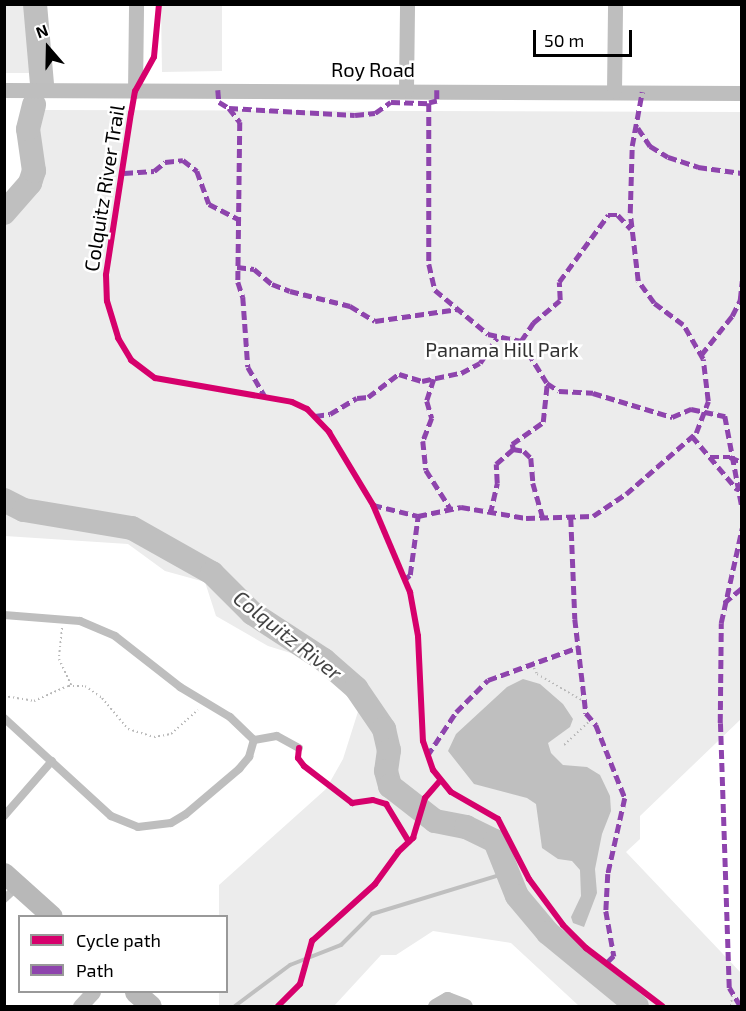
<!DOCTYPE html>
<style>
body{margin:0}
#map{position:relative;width:746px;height:1011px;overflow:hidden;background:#fff;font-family:"Exo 2",sans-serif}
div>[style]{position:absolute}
.green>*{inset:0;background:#ececec}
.water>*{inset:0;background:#bfbfbf}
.stream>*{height:4px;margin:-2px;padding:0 2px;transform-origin:2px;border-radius:2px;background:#bfbfbf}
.river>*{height:24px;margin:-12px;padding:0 12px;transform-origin:12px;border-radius:12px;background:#bfbfbf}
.path>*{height:2px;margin-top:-1px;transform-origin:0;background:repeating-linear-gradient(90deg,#b9b9b9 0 1.5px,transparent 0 4.5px)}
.service>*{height:8px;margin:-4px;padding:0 4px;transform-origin:4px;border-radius:4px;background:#bebebe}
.minor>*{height:15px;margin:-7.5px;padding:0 7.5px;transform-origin:7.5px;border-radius:7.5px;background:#bebebe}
.secondary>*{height:21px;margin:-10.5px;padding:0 10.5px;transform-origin:10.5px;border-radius:10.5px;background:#b8b8b8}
.quiet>*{height:4.5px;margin-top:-2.25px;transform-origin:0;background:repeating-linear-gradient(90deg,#8e44ad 0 9px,transparent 0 13.5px)}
.cycleway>*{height:6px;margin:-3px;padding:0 3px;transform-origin:3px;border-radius:3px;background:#d6006c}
span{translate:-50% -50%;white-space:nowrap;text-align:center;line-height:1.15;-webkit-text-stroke:5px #fff;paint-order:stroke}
.street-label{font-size:20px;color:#000}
.park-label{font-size:20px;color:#333}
.water-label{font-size:21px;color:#444;font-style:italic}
.frame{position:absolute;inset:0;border:6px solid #000;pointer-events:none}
.legend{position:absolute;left:18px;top:915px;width:210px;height:78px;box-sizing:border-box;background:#fff;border:2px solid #999;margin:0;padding:8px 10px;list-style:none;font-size:18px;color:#000}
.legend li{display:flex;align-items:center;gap:12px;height:30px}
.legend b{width:30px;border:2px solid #999}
.north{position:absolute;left:18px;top:18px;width:60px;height:60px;-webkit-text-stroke:4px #fff;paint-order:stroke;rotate:340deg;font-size:16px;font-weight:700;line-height:24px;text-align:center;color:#000}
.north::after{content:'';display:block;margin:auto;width:21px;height:27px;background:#000;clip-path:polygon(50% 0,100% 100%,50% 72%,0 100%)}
.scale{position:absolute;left:533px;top:30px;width:99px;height:27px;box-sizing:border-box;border:3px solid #000;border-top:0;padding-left:8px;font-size:18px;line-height:21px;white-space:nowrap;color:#000;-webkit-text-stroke:4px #fff;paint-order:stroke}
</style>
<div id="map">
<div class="green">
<div style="clip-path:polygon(5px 4px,30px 5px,50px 47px,50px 73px,5px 73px)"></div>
<div style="clip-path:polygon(161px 5px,222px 5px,222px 71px,162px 72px)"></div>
<div style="clip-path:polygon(38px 110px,741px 112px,741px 719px,640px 816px,640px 839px,626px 852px,741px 973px,741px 1006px,579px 1006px,511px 943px,433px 931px,396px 955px,381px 955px,334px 1006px,219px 1006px,219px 992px,226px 992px,226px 916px,219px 916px,219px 885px,326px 789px,343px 759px,362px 699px,310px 659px,268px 646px,216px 616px,205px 582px,165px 571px,128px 544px,5px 536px,4px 196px,30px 178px,23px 136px)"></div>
</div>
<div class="water">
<div style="clip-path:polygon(523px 679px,540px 684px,563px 704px,573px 719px,570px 727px,548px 743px,551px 753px,563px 765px,587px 767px,600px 775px,610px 796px,611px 811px,602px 834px,595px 869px,597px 893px,584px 927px,573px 923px,571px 917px,581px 896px,580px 870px,572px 861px,558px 859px,542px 848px,536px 804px,527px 798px,474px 784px,448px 751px,456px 734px,507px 687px)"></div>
</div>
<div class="stream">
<div style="left:235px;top:1006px;width:69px;rotate:-36.7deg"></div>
<div style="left:290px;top:965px;width:55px;rotate:-21.4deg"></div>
<div style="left:341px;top:945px;width:44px;rotate:-45deg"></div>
<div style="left:372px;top:914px;width:140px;rotate:-17deg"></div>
</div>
<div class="river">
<div style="left:35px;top:4px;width:80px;rotate:85deg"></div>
<div style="left:4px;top:213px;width:40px;rotate:-49deg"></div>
<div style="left:30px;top:183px;width:13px;rotate:-72deg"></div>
<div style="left:34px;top:171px;width:42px;rotate:-98.1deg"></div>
<div style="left:28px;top:129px;width:25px;rotate:-76deg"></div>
<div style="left:4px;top:500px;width:22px;rotate:27deg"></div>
<div style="left:24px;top:510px;width:109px;rotate:9.5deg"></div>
<div style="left:132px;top:528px;width:92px;rotate:29.4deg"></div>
<div style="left:212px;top:573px;width:57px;rotate:45deg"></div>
<div style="left:252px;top:613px;width:86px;rotate:33.1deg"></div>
<div style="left:324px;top:660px;width:43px;rotate:41.2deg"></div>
<div style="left:356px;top:688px;width:50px;rotate:55.7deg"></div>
<div style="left:384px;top:729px;width:22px;rotate:77deg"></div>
<div style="left:389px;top:750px;width:21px;rotate:98deg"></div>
<div style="left:386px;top:771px;width:16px;rotate:75deg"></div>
<div style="left:390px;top:786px;width:57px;rotate:37.9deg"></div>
<div style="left:435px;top:821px;width:32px;rotate:11deg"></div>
<div style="left:466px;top:827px;width:32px;rotate:26deg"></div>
<div style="left:495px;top:841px;width:59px;rotate:68.2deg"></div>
<div style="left:517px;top:896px;width:48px;rotate:50deg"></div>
<div style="left:548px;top:933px;width:115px;rotate:39.4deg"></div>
</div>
<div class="path">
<div style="left:62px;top:628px;width:31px;rotate:96deg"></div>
<div style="left:59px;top:659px;width:29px;rotate:65deg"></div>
<div style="left:532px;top:664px;width:11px;rotate:63deg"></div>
<div style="left:537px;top:674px;width:56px;rotate:30.3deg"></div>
<div style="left:4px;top:696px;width:30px;rotate:9deg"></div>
<div style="left:34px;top:701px;width:37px;rotate:-24deg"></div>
<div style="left:68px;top:686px;width:17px"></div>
<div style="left:85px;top:686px;width:21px;rotate:35deg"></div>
<div style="left:102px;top:698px;width:40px;rotate:50deg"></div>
<div style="left:128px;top:729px;width:27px;rotate:17deg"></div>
<div style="left:154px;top:737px;width:17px;rotate:-10deg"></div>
<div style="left:171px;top:734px;width:36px;rotate:-42deg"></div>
<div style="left:564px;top:745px;width:37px;rotate:-43deg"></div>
<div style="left:731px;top:1006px;width:11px;rotate:-85deg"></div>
</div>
<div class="service">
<div style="left:4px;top:615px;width:76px;rotate:4.5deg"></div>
<div style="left:80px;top:621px;width:38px;rotate:23deg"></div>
<div style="left:115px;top:636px;width:83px;rotate:38.1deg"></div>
<div style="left:180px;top:687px;width:58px;rotate:31deg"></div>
<div style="left:230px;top:717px;width:33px;rotate:44deg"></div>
<div style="left:4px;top:718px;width:145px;rotate:42.5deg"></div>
<div style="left:111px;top:816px;width:29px;rotate:22deg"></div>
<div style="left:138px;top:827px;width:33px;rotate:-7deg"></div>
<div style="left:171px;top:823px;width:17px;rotate:-31deg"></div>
<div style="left:186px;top:814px;width:70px;rotate:-40.3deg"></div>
<div style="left:239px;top:769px;width:16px;rotate:-50deg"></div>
<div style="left:249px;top:757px;width:18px;rotate:-74deg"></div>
<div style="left:254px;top:740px;width:23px;rotate:-10deg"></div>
<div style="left:277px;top:736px;width:25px;rotate:29deg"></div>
<div style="left:4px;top:816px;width:73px;rotate:-48.9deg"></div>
<div style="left:4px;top:899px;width:18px;rotate:-43deg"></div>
</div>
<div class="minor">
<div style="left:4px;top:90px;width:738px;rotate:0.23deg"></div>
<div style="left:406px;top:90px;width:86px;rotate:-89.3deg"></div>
<div style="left:135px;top:91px;width:87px;rotate:-89.3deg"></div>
<div style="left:614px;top:91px;width:87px;rotate:-89.3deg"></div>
<div style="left:80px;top:1006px;width:19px;rotate:-47deg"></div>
<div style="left:435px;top:1006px;width:14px;rotate:-30deg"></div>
<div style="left:447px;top:999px;width:19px;rotate:21deg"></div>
</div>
<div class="secondary">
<div style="left:4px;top:873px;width:64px;rotate:41.9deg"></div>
<div style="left:135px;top:992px;width:21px;rotate:41deg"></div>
</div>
<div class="quiet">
<div style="left:218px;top:90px;width:12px;rotate:85deg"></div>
<div style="left:219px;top:102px;width:12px;rotate:31deg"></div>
<div style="left:229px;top:108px;width:18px;rotate:52deg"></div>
<div style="left:240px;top:122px;width:160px;rotate:90.7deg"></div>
<div style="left:238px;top:282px;width:16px;rotate:72deg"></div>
<div style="left:243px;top:297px;width:70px;rotate:85.9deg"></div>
<div style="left:248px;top:367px;width:34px;rotate:60deg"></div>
<div style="left:437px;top:90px;width:11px;rotate:90deg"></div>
<div style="left:437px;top:101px;width:8px;rotate:166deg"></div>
<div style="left:429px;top:103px;width:161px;rotate:90deg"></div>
<div style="left:429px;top:264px;width:27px;rotate:77deg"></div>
<div style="left:435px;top:290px;width:69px;rotate:39.7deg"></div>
<div style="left:488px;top:334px;width:34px;rotate:12deg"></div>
<div style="left:521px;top:341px;width:49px;rotate:58.2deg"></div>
<div style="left:547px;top:383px;width:14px;rotate:34deg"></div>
<div style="left:559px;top:391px;width:34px;rotate:3deg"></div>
<div style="left:593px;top:393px;width:83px;rotate:16.9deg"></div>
<div style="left:672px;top:417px;width:21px;rotate:-23deg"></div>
<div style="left:691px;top:409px;width:35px;rotate:12deg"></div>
<div style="left:725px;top:416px;width:93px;rotate:79.4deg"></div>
<div style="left:229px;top:108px;width:126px;rotate:3.2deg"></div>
<div style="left:355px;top:115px;width:20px;rotate:-6deg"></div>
<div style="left:375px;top:113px;width:19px;rotate:-35deg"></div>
<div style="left:391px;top:102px;width:38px;rotate:2deg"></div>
<div style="left:638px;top:128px;width:22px;rotate:56deg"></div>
<div style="left:650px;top:146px;width:21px;rotate:31deg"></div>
<div style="left:668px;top:157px;width:32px;rotate:18deg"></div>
<div style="left:698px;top:167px;width:44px;rotate:7.8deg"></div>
<div style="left:124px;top:173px;width:30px;rotate:-4deg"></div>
<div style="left:154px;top:171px;width:14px;rotate:-39deg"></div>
<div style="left:165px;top:162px;width:18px;rotate:-6deg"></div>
<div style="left:183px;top:160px;width:18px;rotate:38deg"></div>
<div style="left:197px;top:171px;width:35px;rotate:70deg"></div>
<div style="left:209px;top:204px;width:34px;rotate:27deg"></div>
<div style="left:237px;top:267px;width:17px;rotate:7deg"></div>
<div style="left:254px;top:269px;width:23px;rotate:40deg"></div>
<div style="left:272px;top:284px;width:19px;rotate:21deg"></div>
<div style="left:290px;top:291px;width:62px;rotate:14deg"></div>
<div style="left:350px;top:306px;width:29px;rotate:31deg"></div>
<div style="left:375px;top:321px;width:84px;rotate:-8.2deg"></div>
<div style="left:521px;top:341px;width:22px;rotate:-56deg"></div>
<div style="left:533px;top:323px;width:35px;rotate:-40deg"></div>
<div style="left:560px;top:300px;width:18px;rotate:-93deg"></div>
<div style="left:559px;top:282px;width:83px;rotate:-53.8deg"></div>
<div style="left:608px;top:215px;width:10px"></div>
<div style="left:618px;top:215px;width:19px;rotate:47deg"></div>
<div style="left:701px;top:355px;width:50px;rotate:-51.5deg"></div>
<div style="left:732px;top:316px;width:18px;rotate:-63deg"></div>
<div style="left:740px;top:300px;width:19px;rotate:-84deg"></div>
<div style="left:434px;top:379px;width:23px;rotate:108deg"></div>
<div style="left:427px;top:401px;width:18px;rotate:74deg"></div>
<div style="left:432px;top:418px;width:25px;rotate:111deg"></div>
<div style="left:423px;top:441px;width:29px;rotate:84deg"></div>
<div style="left:426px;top:470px;width:45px;rotate:57.7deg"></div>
<div style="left:315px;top:416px;width:15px;rotate:-8deg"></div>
<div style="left:330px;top:414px;width:31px;rotate:-31deg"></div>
<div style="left:357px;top:398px;width:11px;rotate:-5deg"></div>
<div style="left:368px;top:397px;width:39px;rotate:-37deg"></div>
<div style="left:399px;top:374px;width:24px;rotate:17deg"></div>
<div style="left:422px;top:381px;width:40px;rotate:-12deg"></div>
<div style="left:461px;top:373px;width:21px;rotate:-28deg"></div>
<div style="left:480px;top:363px;width:30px;rotate:-56deg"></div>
<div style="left:692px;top:436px;width:70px;rotate:49.7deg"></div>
<div style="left:513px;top:449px;width:11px;rotate:10deg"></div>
<div style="left:524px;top:451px;width:10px;rotate:45deg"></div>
<div style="left:531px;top:458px;width:25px;rotate:85deg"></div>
<div style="left:533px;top:483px;width:36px;rotate:74deg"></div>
<div style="left:710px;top:457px;width:20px"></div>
<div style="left:730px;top:457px;width:13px;rotate:23deg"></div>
<div style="left:373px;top:505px;width:46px;rotate:13.7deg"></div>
<div style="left:418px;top:516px;width:44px;rotate:-11.8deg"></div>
<div style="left:461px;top:507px;width:66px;rotate:9.6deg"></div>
<div style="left:526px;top:518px;width:67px;rotate:-1.7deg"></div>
<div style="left:593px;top:516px;width:40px;rotate:-34deg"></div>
<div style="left:626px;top:494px;width:93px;rotate:-41.1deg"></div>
<div style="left:696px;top:433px;width:34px;rotate:-69deg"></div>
<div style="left:708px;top:401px;width:42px;rotate:-96.8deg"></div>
<div style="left:703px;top:359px;width:39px;rotate:-120deg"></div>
<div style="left:683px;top:325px;width:36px;rotate:-143deg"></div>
<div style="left:654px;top:303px;width:27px;rotate:-126deg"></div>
<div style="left:638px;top:281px;width:68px;rotate:-96.7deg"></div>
<div style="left:630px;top:213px;width:67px;rotate:-88.3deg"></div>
<div style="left:632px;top:146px;width:55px;rotate:-79.5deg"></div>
<div style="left:490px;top:514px;width:32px;rotate:-77deg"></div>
<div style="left:497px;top:483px;width:19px;rotate:-93deg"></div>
<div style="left:496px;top:464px;width:23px;rotate:-41deg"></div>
<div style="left:513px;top:449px;width:5px;rotate:-101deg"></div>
<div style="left:512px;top:444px;width:38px;rotate:-35deg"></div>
<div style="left:543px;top:422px;width:39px;rotate:-84deg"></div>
<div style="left:571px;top:518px;width:101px;rotate:87.7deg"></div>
<div style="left:575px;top:619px;width:95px;rotate:83.3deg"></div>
<div style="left:586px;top:713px;width:16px;rotate:50deg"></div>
<div style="left:596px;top:725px;width:79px;rotate:68.3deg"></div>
<div style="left:625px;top:798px;width:78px;rotate:102.6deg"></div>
<div style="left:608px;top:874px;width:37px;rotate:93deg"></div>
<div style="left:606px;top:911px;width:46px;rotate:79.9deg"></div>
<div style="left:614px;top:956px;width:11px;rotate:135deg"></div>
<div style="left:405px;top:579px;width:6px;rotate:-39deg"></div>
<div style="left:410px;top:575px;width:60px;rotate:-82.3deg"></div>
<div style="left:724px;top:603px;width:23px;rotate:-40deg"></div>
<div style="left:427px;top:756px;width:53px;rotate:-56.6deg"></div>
<div style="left:456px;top:712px;width:45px;rotate:-45deg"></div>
<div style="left:488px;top:680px;width:97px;rotate:-19.9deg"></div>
<div style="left:740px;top:1006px;width:21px;rotate:-121deg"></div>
<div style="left:729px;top:988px;width:265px;rotate:-91.9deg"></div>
<div style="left:720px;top:723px;width:100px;rotate:-89.4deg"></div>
<div style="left:721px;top:623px;width:97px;rotate:-77.5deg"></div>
</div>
<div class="cycleway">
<div style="left:159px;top:4px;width:53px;rotate:95.4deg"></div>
<div style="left:154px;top:57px;width:39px;rotate:119deg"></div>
<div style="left:135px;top:91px;width:22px;rotate:100deg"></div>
<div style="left:131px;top:113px;width:164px;rotate:98.8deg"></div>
<div style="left:106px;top:275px;width:26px;rotate:88deg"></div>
<div style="left:107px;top:301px;width:39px;rotate:73deg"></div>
<div style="left:118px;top:338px;width:26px;rotate:59deg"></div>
<div style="left:131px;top:360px;width:30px;rotate:37deg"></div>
<div style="left:155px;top:378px;width:139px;rotate:9.9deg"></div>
<div style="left:292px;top:402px;width:17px;rotate:25deg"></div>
<div style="left:307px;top:409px;width:32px;rotate:46deg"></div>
<div style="left:329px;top:432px;width:85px;rotate:58.9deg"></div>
<div style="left:373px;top:505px;width:95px;rotate:67deg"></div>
<div style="left:410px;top:592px;width:45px;rotate:79.7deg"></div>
<div style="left:418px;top:636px;width:105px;rotate:87.3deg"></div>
<div style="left:423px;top:741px;width:31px;rotate:71deg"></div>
<div style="left:433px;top:770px;width:28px;rotate:51deg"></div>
<div style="left:451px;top:792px;width:54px;rotate:29.9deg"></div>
<div style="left:498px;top:819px;width:68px;rotate:62.7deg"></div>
<div style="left:529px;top:879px;width:57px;rotate:53.5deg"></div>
<div style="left:563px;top:925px;width:33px;rotate:45deg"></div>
<div style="left:586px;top:948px;width:96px;rotate:37.3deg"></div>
<div style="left:299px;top:748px;width:10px;rotate:96deg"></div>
<div style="left:298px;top:758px;width:10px;rotate:53deg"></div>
<div style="left:304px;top:766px;width:61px;rotate:37.6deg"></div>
<div style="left:352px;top:803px;width:21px;rotate:-8deg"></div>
<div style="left:373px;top:800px;width:14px;rotate:17deg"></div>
<div style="left:386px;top:804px;width:44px;rotate:58.8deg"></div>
<div style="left:278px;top:1006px;width:31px;rotate:-45deg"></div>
<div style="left:300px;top:984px;width:45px;rotate:-74.4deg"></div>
<div style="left:312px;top:941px;width:85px;rotate:-42.1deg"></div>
<div style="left:375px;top:884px;width:39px;rotate:-54deg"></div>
<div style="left:398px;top:852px;width:21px;rotate:-43deg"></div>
<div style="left:413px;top:838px;width:42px;rotate:-73.3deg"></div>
<div style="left:425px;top:798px;width:23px;rotate:-49deg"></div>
</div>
<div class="street-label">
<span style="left:373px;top:69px">Roy Road</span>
<span style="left:104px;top:188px;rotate:-81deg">Colquitz River Trail</span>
</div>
<div class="park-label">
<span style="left:502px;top:349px">Panama Hill Park</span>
</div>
<div class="water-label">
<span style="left:288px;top:635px;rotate:38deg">Colquitz River</span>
</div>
<div class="frame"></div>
<ul class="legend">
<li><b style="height:8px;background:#d6006c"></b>Cycle path</li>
<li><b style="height:8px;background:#8e44ad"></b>Path</li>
</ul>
<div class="north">N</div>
<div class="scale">50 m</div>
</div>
